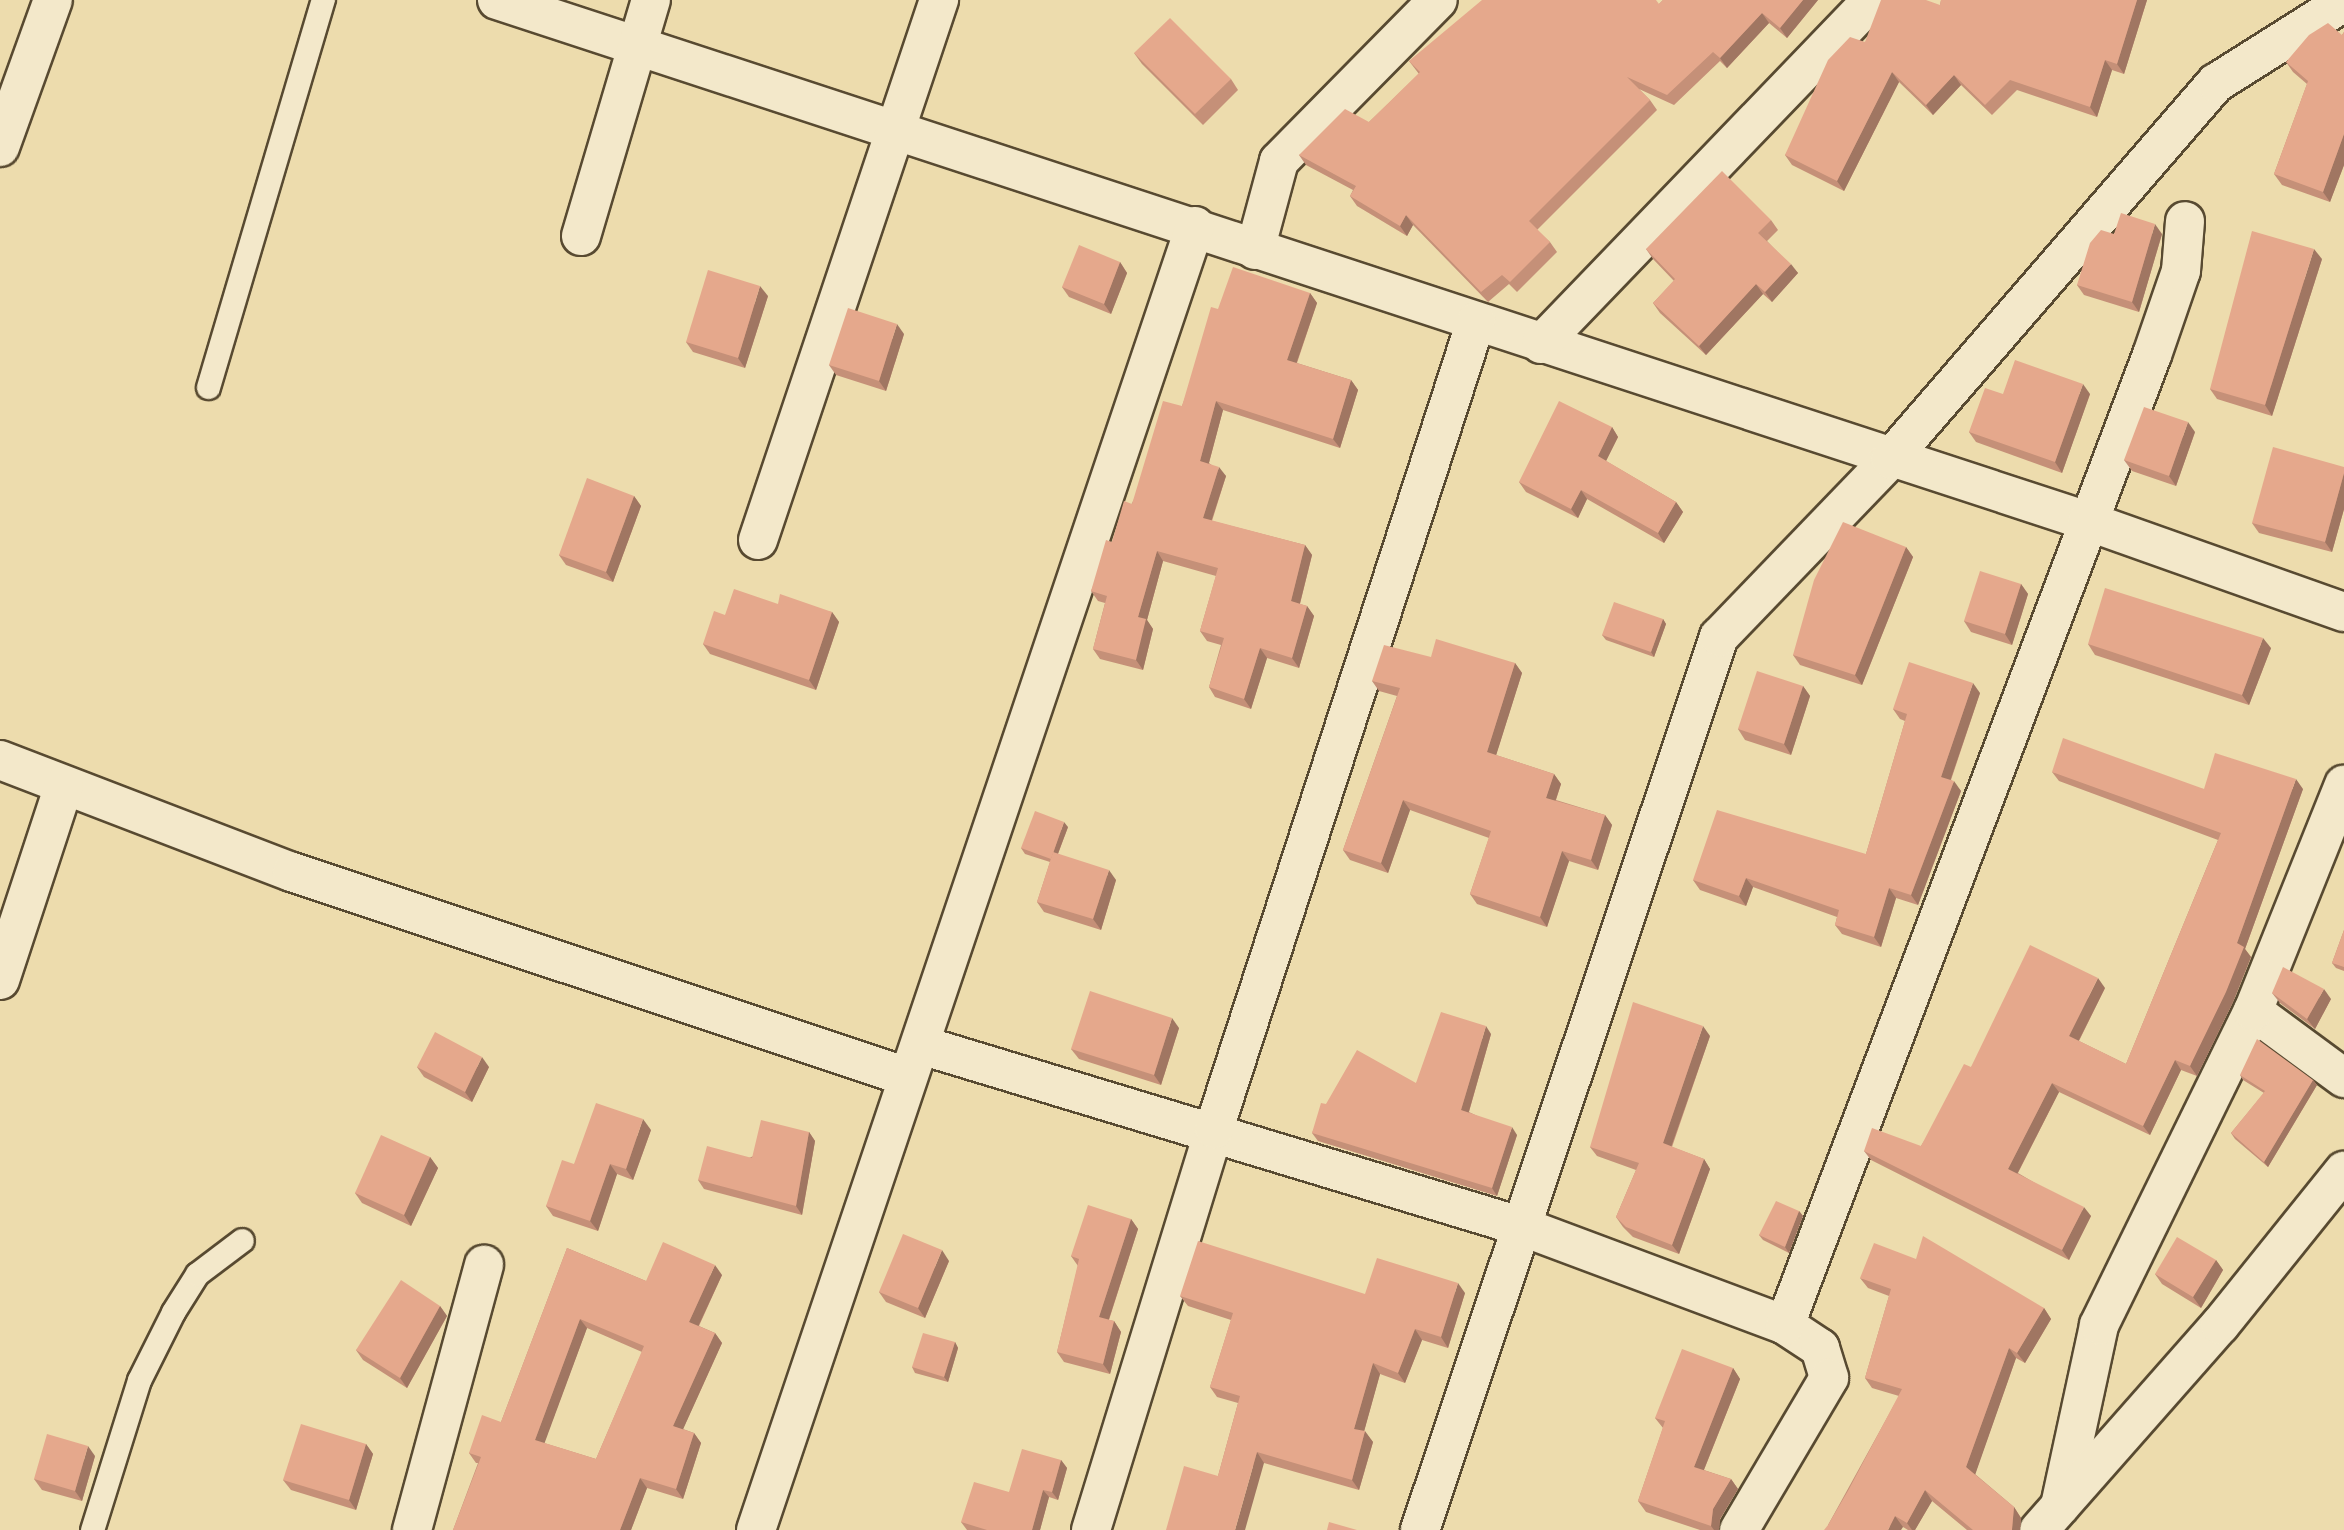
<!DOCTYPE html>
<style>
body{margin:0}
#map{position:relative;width:2344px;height:1530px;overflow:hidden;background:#eddcad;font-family:"Gentium Book Plus",serif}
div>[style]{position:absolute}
.roads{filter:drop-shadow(2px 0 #584a31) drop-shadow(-2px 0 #584a31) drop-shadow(0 2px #584a31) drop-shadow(0 -2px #584a31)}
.lane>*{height:23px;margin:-11.5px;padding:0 11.5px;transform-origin:11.5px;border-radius:11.5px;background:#f3e8ca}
.street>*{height:38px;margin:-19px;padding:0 19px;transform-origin:19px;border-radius:19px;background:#f3e8ca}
.wall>*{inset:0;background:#c59078}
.shaded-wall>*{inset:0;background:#a07662}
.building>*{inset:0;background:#e5a88c}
span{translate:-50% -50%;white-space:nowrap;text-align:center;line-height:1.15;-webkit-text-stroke:5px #f3e8ca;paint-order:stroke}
</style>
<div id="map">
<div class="roads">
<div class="lane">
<div style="left:208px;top:387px;width:404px;rotate:-73.5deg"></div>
<div style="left:92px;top:1530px;width:157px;rotate:-72.6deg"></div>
<div style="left:139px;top:1380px;width:76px;rotate:-63.4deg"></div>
<div style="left:173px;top:1312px;width:45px;rotate:-57.7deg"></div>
<div style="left:197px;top:1274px;width:56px;rotate:-37.1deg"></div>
</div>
<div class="street">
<div style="left:497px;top:0;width:1673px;rotate:18.14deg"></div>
<div style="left:2087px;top:521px;width:273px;rotate:19.5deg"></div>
<div style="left:0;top:147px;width:156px;rotate:-70.2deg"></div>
<div style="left:581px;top:236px;width:246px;rotate:-73.5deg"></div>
<div style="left:1255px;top:250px;width:92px;rotate:-74.9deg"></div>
<div style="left:1279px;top:161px;width:226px;rotate:-45.4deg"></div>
<div style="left:1541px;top:344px;width:477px;rotate:-46.1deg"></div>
<div style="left:758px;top:540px;width:570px;rotate:-71.47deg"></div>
<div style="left:0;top:760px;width:313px;rotate:21deg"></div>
<div style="left:292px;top:872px;width:648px;rotate:18.43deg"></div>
<div style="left:0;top:980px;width:205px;rotate:-71.8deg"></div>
<div style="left:2253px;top:1011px;width:113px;rotate:36.4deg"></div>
<div style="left:921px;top:1045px;width:629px;rotate:16.82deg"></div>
<div style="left:1523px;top:1227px;width:280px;rotate:20.5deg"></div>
<div style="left:1785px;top:1325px;width:42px;rotate:33.3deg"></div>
<div style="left:1820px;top:1348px;width:31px;rotate:73deg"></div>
<div style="left:1829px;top:1378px;width:177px;rotate:120.6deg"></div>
<div style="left:1785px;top:1325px;width:1037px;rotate:-69.28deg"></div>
<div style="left:2152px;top:355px;width:89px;rotate:-71deg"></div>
<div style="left:2181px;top:271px;width:50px;rotate:-85.4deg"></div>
<div style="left:2060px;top:1506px;width:185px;rotate:-77.8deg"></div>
<div style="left:2099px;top:1325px;width:350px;rotate:-63.9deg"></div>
<div style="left:2253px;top:1011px;width:244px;rotate:-68.1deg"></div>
<div style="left:412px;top:1530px;width:275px;rotate:-74.8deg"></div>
<div style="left:756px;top:1530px;width:1376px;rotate:-71.39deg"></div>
<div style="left:1091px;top:1530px;width:419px;rotate:-72.9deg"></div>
<div style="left:1214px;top:1129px;width:849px;rotate:-72.03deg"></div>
<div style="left:1420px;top:1530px;width:942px;rotate:-71.49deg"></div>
<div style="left:1719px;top:637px;width:247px;rotate:-46.1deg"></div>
<div style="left:1890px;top:459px;width:498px;rotate:-49.1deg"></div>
<div style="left:2216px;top:83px;width:151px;rotate:-32.3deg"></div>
<div style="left:2039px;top:1530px;width:273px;rotate:-48.6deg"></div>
<div style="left:2220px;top:1325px;width:198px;rotate:-51.2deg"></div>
</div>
</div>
<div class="wall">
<div style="clip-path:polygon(1663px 0,1818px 0,1787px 38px,1769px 23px,1727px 68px,1720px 61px,1674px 105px,1639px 89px,1650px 100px,1657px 110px,1537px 230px,1550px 242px,1557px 252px,1517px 292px,1509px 284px,1488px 302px,1413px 225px,1407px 236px,1357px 206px,1350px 196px,1353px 190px,1306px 165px,1299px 155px,1369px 122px,1419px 74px,1409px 61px,1659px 4px)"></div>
<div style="clip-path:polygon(1941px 0,2147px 0,2124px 74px,2112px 70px,2097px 117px,2017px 90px,1992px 115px,1961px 85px,1933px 115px,1899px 82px,1844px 191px,1792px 165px,1785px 155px,1865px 42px,1940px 5px)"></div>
<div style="clip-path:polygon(2344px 32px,2344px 165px,2330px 202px,2282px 185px,2274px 174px,2307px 84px,2293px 72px,2286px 62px,2342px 35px)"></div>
<div style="clip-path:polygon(1134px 53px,1231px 79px,1238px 90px,1203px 125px,1142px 64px)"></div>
<div style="clip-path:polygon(1771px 220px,1778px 230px,1767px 241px,1798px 273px,1772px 302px,1763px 294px,1706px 355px,1660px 313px,1653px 303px,1674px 281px,1653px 259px,1646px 249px)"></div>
<div style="clip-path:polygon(2114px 234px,2162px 234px,2139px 312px,2084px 295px,2077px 285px)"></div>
<div style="clip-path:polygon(2322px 259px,2272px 416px,2217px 399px,2210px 389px)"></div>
<div style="clip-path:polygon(1120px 262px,1127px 273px,1111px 314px,1069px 297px,1062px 287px)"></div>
<div style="clip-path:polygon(1310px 293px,1317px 303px,1297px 363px,1351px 380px,1358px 390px,1340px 448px,1223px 410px,1209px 463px,1226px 476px,1212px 521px,1305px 545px,1312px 555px,1300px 604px,1307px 606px,1314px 616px,1299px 668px,1267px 658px,1251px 709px,1215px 697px,1209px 687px,1221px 645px,1207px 641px,1200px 631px,1216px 576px,1163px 561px,1147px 620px,1153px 629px,1143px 670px,1100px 659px,1093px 649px,1105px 603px,1098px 601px,1091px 591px,1112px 542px,1182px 406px,1218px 309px)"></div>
<div style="clip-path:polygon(768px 296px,745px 368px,693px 352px,686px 342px)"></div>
<div style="clip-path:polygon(904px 334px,886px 391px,836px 375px,829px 365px)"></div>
<div style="clip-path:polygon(2003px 394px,2090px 394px,2062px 473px,1976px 442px,1969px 432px)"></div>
<div style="clip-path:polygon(1612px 427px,1618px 437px,1606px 461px,1676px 502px,1683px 512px,1664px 543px,1587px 499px,1578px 518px,1526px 492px,1519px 482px)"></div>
<div style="clip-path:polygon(2195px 432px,2176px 486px,2132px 471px,2124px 460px)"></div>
<div style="clip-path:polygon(2344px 467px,2344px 509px,2332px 552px,2259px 533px,2252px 523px)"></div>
<div style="clip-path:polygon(634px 496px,641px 506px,613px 582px,566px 565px,559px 555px)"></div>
<div style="clip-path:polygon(1906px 547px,1913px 557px,1862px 685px,1800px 665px,1793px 655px)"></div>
<div style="clip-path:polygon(2021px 584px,2028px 594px,2012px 645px,1971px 632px,1964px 621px)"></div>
<div style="clip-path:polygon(778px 604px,832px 612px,839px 622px,816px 690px,710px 654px,703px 644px,725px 615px)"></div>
<div style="clip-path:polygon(1663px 619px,1666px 624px,1654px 657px,1606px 640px,1602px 635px)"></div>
<div style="clip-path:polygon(2088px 644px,2271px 648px,2249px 705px,2095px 655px)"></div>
<div style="clip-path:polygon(1431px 657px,1515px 663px,1522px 673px,1496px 755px,1554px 774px,1561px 784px,1556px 800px,1605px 815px,1612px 825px,1598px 870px,1569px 861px,1547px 927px,1477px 904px,1470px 894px,1489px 838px,1410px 810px,1388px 873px,1350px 860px,1343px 850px,1397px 696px,1379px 691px,1372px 681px)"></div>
<div style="clip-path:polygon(1803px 686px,1810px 696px,1791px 755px,1745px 740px,1738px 729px)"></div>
<div style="clip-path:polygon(1980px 693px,1951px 780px,1961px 791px,1918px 905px,1896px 898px,1881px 947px,1842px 934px,1835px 925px,1837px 917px,1753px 887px,1746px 906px,1700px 890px,1693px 880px,1866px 854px,1905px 721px,1900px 719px,1893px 709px)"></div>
<div style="clip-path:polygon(2052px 772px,2204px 789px,2303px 789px,2245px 949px,2251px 957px,2233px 1002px,2197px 1076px,2181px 1070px,2150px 1135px,2059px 1092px,2018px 1173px,2091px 1216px,2069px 1260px,1871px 1160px,1864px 1151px,1921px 1146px,1971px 1067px,2105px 988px,2079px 1041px,2126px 1064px,2218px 840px,2059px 781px)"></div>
<div style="clip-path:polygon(1068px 827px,1058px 854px,1116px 880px,1101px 930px,1044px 912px,1037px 902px,1050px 862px,1025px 854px,1021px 848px)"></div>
<div style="clip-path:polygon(2344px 930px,2344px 971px,2336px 968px,2332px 963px)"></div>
<div style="clip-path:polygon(2272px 993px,2331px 999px,2315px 1029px,2280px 1003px)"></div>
<div style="clip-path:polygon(1179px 1028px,1161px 1085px,1079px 1059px,1071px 1049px)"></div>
<div style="clip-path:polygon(1491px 1034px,1469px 1112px,1517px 1135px,1497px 1196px,1318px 1141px,1312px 1133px,1326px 1104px,1416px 1083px)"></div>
<div style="clip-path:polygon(1710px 1036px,1672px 1147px,1704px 1159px,1710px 1169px,1679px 1254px,1633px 1237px,1623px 1227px,1616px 1217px,1636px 1170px,1597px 1156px,1590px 1147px)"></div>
<div style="clip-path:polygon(417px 1067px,489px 1067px,472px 1102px,424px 1077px)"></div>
<div style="clip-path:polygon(2240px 1075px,2313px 1080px,2317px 1085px,2268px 1167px,2235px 1139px,2231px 1133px,2264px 1093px,2243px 1080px)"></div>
<div style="clip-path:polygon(651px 1130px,633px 1180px,617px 1174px,598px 1231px,553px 1216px,546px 1206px,574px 1164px)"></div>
<div style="clip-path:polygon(809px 1132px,815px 1141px,802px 1215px,704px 1189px,698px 1180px)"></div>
<div style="clip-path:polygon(430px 1157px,438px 1168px,411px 1226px,362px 1203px,355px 1193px)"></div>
<div style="clip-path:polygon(1799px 1211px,1803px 1216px,1789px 1253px,1763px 1240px,1759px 1235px)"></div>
<div style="clip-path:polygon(1131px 1219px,1138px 1229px,1109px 1320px,1114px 1321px,1121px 1332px,1110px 1374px,1064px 1362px,1057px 1352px,1078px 1266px,1071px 1256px)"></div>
<div style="clip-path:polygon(evenodd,567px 1248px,646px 1281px,722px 1275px,699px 1326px,715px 1333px,722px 1343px,683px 1429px,694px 1433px,701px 1443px,683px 1499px,647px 1488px,631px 1530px,453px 1530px,478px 1463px,476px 1463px,469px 1453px,501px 1422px,567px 1248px,587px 1328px,642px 1352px,596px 1459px,544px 1443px,587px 1328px)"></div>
<div style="clip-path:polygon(2216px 1260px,2223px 1270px,2201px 1308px,2162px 1284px,2155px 1274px)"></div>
<div style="clip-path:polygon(949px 1261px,925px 1318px,886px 1302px,879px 1292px)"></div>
<div style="clip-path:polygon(1860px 1278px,2044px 1308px,2051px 1319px,2025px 1363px,2016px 1358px,1975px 1474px,2014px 1507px,2021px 1518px,2020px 1530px,1967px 1530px,1932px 1501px,1915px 1530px,1908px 1530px,1903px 1527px,1828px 1525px,1899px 1396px,1872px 1388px,1865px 1378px,1889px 1296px,1868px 1288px)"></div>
<div style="clip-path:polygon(1465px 1293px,1448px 1348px,1422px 1340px,1405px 1383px,1380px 1374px,1364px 1431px,1373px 1442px,1359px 1490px,1264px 1463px,1218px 1476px,1238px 1403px,1217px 1397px,1210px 1387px,1231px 1320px,1188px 1306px,1180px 1296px)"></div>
<div style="clip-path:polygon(440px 1306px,447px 1316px,407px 1388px,363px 1360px,356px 1350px)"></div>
<div style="clip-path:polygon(955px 1342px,958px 1348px,948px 1382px,915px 1373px,912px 1367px)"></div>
<div style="clip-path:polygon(1733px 1368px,1740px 1379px,1704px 1470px,1731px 1479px,1738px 1489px,1720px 1519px,1719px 1530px,1700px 1530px,1646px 1512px,1638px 1501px,1663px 1428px,1655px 1418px)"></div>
<div style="clip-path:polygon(366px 1444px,373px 1454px,356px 1510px,291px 1490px,283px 1480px)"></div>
<div style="clip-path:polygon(95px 1456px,82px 1501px,42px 1490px,34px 1479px)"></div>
<div style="clip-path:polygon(1061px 1460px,1067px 1468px,1058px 1500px,1049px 1497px,1040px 1530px,967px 1530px,961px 1522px)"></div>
</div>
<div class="shaded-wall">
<div style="clip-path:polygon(1803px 0,1818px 0,1787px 38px,1780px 28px)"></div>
<div style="clip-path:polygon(2137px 0,2147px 0,2124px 74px,2117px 64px)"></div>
<div style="clip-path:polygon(1762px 13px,1769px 23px,1727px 68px,1720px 58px)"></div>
<div style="clip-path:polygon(2105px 60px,2112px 70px,2097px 117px,2090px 107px)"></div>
<div style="clip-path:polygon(1892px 72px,1899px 82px,1844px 191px,1837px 181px)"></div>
<div style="clip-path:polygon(1954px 75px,1961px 85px,1933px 115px,1926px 105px)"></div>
<div style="clip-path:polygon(2344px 134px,2344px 165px,2330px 202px,2323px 192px)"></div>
<div style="clip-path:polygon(1406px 215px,1413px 225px,1407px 236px,1400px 226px)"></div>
<div style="clip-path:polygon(2155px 224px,2162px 234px,2139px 312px,2132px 302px)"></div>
<div style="clip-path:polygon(2314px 249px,2322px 259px,2272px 416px,2265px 405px)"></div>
<div style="clip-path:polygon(1120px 262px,1127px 273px,1111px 314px,1104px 304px)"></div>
<div style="clip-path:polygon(1791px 264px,1798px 273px,1772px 302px,1765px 292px)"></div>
<div style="clip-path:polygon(1756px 284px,1763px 294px,1706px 355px,1699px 346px)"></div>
<div style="clip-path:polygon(760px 286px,768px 296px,745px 368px,738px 358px)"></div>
<div style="clip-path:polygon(1310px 293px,1317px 303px,1294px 370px,1287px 360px)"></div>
<div style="clip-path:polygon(897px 324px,904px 334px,886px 391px,879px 381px)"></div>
<div style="clip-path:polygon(1351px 380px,1358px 390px,1340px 448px,1333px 439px)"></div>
<div style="clip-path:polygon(2083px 384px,2090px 394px,2062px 473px,2055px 462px)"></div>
<div style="clip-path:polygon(1216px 401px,1223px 410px,1207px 470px,1200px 461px)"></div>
<div style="clip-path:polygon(2188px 422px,2195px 432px,2176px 486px,2169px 476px)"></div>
<div style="clip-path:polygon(1612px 427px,1618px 437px,1604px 465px,1598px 456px)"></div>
<div style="clip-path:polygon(1219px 467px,1226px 476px,1209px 528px,1203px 518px)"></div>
<div style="clip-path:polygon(2344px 473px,2344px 509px,2332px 552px,2325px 542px)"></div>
<div style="clip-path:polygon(1581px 490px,1587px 499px,1578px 518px,1571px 509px)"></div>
<div style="clip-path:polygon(634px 496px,641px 506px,613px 582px,606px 572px)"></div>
<div style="clip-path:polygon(1676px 502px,1683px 512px,1664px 543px,1658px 533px)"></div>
<div style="clip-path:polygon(1305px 545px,1312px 555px,1298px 611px,1291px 601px)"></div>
<div style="clip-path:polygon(1906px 547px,1913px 557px,1862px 685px,1855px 675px)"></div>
<div style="clip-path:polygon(1157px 551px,1163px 561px,1147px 620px,1153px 629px,1143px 670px,1136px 660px,1138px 617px)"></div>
<div style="clip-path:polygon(2021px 584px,2028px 594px,2012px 645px,2005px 634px)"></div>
<div style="clip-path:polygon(1307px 606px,1314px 616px,1299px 668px,1292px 658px)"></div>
<div style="clip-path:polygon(832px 612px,839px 622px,816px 690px,809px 680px)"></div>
<div style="clip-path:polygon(1663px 619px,1666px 624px,1654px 657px,1651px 652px)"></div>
<div style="clip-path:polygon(2263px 638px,2271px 648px,2249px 705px,2242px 695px)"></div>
<div style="clip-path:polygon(1260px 648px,1267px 658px,1251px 709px,1244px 699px)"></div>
<div style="clip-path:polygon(1515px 663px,1522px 673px,1494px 762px,1487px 752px)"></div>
<div style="clip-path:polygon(1973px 683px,1980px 693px,1948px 787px,1941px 777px)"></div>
<div style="clip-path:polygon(1803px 686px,1810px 696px,1791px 755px,1784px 744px)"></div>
<div style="clip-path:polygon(1554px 774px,1561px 784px,1553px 808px,1546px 798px)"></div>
<div style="clip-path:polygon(2296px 779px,2303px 789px,2245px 949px,2251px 957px,2233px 1002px,2197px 1076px,2190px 1066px,2237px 943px)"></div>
<div style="clip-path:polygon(1954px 781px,1961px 791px,1918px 905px,1911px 895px)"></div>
<div style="clip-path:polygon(1403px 800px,1410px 810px,1388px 873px,1381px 863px)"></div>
<div style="clip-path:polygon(1605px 815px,1612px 825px,1598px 870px,1591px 860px)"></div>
<div style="clip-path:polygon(1064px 822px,1068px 827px,1054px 864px,1051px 859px)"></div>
<div style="clip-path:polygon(1562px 851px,1569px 861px,1547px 927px,1540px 917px)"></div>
<div style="clip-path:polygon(1109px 870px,1116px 880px,1101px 930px,1093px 919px)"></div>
<div style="clip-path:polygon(1746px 878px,1753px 887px,1746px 906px,1739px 896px)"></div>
<div style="clip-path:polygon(1889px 888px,1896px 898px,1881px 947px,1874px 937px)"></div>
<div style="clip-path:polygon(2098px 978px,2105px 988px,2076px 1046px,2069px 1036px)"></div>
<div style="clip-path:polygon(2324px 989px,2331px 999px,2315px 1029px,2307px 1019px)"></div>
<div style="clip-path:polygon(1172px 1018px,1179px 1028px,1161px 1085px,1154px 1075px)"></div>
<div style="clip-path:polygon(1486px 1026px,1491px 1034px,1467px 1118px,1461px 1110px)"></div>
<div style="clip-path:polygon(1703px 1026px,1710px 1036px,1669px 1153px,1663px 1143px)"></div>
<div style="clip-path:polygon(482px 1057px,489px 1067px,472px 1102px,465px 1092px)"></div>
<div style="clip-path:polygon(2175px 1060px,2181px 1070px,2150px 1135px,2143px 1126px)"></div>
<div style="clip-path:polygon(2313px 1080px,2317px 1085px,2268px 1167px,2264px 1162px)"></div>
<div style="clip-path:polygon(2052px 1083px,2059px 1092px,2015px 1178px,2008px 1169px)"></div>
<div style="clip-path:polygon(643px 1119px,651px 1130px,633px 1180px,626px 1169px)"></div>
<div style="clip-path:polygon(1512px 1127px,1517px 1135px,1497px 1196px,1492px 1188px)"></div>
<div style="clip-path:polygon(809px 1132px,815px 1141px,802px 1215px,796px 1206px)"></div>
<div style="clip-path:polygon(430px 1157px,438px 1168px,411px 1226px,404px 1215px)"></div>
<div style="clip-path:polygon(1704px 1159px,1710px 1169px,1679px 1254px,1672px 1245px)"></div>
<div style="clip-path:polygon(610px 1164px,617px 1174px,598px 1231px,590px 1221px)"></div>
<div style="clip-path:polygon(2084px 1207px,2091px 1216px,2069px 1260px,2062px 1250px)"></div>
<div style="clip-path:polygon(1799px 1211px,1803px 1216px,1789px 1253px,1785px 1247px)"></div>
<div style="clip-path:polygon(1131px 1219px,1138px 1229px,1106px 1328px,1099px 1317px)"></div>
<div style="clip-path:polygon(942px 1250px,949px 1261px,925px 1318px,918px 1308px)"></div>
<div style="clip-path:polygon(2216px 1260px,2223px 1270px,2201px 1308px,2193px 1297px)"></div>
<div style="clip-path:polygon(715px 1265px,722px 1275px,696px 1331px,689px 1322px)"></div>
<div style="clip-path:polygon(1458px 1283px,1465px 1293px,1448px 1348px,1441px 1337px)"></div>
<div style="clip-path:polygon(440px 1306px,447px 1316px,407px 1388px,400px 1378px)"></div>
<div style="clip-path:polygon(2044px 1308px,2051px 1319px,2025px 1363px,2017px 1353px)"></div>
<div style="clip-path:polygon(580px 1319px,587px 1328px,542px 1450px,535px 1440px)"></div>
<div style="clip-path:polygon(1114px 1321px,1121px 1332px,1110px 1374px,1103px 1364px)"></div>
<div style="clip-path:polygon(1415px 1329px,1422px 1340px,1405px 1383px,1398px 1373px)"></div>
<div style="clip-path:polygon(715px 1333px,722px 1343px,680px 1436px,673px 1426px)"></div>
<div style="clip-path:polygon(955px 1342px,958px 1348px,948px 1382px,944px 1377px)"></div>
<div style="clip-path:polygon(2009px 1348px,2016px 1358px,1974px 1478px,1966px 1467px)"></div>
<div style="clip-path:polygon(1373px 1363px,1380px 1374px,1362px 1439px,1354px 1429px)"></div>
<div style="clip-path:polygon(1733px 1368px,1740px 1379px,1701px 1477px,1694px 1467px)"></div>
<div style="clip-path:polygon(1365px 1431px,1373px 1442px,1359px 1490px,1352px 1480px)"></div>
<div style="clip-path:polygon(694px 1433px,701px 1443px,683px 1499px,676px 1489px)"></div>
<div style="clip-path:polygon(366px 1444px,373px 1454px,356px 1510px,349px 1500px)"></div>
<div style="clip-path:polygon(88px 1446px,95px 1456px,82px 1501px,75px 1491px)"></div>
<div style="clip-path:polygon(1257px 1452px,1264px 1463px,1245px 1530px,1235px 1530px)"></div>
<div style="clip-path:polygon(1061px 1460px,1067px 1468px,1058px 1500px,1052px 1492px)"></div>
<div style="clip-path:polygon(640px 1478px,647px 1488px,631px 1530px,620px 1530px)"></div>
<div style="clip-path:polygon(1731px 1479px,1738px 1489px,1720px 1519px,1719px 1530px,1714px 1530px,1711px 1526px,1713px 1509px)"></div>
<div style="clip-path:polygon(1043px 1490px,1049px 1497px,1040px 1530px,1032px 1530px)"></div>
<div style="clip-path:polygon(1925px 1490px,1932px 1501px,1915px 1530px,1912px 1530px,1907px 1523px)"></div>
<div style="clip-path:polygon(2014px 1507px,2021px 1518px,2020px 1530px,2012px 1530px)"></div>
<div style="clip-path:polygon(1895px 1516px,1903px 1527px,1901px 1530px,1888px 1530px)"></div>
</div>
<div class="building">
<div style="clip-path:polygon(1482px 0,1656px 0,1659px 4px,1663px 0,1803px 0,1780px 28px,1762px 13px,1720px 58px,1713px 52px,1667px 95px,1627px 77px,1650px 100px,1529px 221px,1550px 242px,1510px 282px,1502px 275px,1481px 292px,1406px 215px,1400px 226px,1350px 196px,1356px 186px,1299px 155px,1345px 109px,1369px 122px,1420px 72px,1409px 61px)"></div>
<div style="clip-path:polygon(1881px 0,1926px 0,1940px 5px,1941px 0,2137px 0,2117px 64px,2105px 60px,2090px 107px,2010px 80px,1985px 105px,1954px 75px,1926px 105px,1892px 72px,1837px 181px,1785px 155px,1828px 60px,1850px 37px,1865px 42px)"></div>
<div style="clip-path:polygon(1170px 18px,1231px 79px,1195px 114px,1134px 53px)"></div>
<div style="clip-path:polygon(2328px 23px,2342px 35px,2344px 32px,2344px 134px,2323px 192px,2274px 174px,2308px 81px,2286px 62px,2309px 35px)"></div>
<div style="clip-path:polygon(1722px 171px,1771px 220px,1758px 233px,1791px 264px,1765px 292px,1756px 284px,1699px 346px,1653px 303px,1675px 279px,1646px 249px)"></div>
<div style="clip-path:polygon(2121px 213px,2155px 224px,2132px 302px,2077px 285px,2090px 243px,2101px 230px,2114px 234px)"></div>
<div style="clip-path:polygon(2252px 231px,2314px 249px,2265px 405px,2210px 389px)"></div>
<div style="clip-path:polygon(1079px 245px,1120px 262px,1104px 304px,1062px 287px)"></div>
<div style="clip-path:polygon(1233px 267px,1310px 293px,1287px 360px,1351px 380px,1333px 439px,1216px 401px,1200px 461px,1219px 467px,1203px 518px,1305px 545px,1291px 601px,1307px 606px,1292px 658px,1260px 648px,1244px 699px,1209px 687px,1224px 638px,1200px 631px,1218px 568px,1157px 551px,1138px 617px,1146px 619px,1136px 660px,1093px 649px,1107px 596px,1091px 591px,1106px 540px,1112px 542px,1124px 501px,1132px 504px,1163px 401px,1182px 406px,1211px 307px,1218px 309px)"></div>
<div style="clip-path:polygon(708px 270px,760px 286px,738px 358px,686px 342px)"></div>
<div style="clip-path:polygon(848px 308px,897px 324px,879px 381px,829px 365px)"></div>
<div style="clip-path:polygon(2015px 360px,2083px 384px,2055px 462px,1969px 432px,1985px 388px,2003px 394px)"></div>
<div style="clip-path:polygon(1559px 401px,1612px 427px,1598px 456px,1676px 502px,1658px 533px,1581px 490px,1571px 509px,1519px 482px)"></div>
<div style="clip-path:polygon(2144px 407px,2188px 422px,2169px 476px,2124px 460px)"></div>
<div style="clip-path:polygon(2273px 447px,2344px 467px,2344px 473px,2325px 542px,2252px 523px)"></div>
<div style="clip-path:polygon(587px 478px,634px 496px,606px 572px,559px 555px)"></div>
<div style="clip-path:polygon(1843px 522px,1906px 547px,1855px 675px,1793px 655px,1814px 580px)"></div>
<div style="clip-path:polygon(1980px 571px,2021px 584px,2005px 634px,1964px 621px)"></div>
<div style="clip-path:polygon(2105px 588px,2263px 638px,2242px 695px,2088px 644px)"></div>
<div style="clip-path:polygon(734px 589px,778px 604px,780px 594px,832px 612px,809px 680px,703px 644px,714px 611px,725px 615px)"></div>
<div style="clip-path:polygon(1614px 602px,1663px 619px,1651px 652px,1602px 635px)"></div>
<div style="clip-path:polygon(1436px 639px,1515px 663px,1487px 752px,1554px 774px,1546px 798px,1605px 815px,1591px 860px,1562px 851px,1540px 917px,1470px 894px,1491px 831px,1403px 800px,1381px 863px,1343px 850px,1400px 688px,1372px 681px,1384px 645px,1431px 657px)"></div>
<div style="clip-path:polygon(1909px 662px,1973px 683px,1941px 777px,1954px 781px,1911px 895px,1889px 888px,1874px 937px,1835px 925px,1839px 910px,1746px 878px,1739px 896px,1693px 880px,1717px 810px,1866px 854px,1907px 714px,1893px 709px)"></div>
<div style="clip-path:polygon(1757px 671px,1803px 686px,1784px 744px,1738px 729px)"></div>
<div style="clip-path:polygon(2063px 738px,2204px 789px,2215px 753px,2296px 779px,2237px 943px,2244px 947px,2226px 992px,2190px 1066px,2175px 1060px,2143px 1126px,2052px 1083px,2008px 1169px,2084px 1207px,2062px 1250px,1864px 1151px,1872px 1128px,1921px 1146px,1964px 1064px,1971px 1067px,2030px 945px,2098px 978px,2069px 1036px,2126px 1064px,2221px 833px,2052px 772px)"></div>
<div style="clip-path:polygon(1035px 811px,1064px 822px,1051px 859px,1021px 848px)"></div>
<div style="clip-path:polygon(1053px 852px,1109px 870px,1093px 919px,1037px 902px)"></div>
<div style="clip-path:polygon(2344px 930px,2344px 967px,2332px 963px)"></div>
<div style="clip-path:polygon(2283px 967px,2324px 989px,2307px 1019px,2272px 993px)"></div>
<div style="clip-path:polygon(1090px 991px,1172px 1018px,1154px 1075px,1071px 1049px)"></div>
<div style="clip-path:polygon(1633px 1002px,1703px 1026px,1663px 1143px,1704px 1159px,1672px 1245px,1626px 1227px,1616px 1217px,1639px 1163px,1590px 1147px)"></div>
<div style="clip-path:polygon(1441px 1012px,1486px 1026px,1461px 1110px,1512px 1127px,1492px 1188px,1312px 1133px,1321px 1103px,1326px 1104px,1357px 1050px,1416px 1083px)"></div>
<div style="clip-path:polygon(435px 1032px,482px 1057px,465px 1092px,417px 1067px)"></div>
<div style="clip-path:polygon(2257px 1039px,2313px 1080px,2264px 1162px,2231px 1133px,2265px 1091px,2240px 1075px)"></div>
<div style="clip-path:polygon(596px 1103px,643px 1119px,626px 1169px,610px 1164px,590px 1221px,546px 1206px,562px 1160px,574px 1164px)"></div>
<div style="clip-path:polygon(761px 1120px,809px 1132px,796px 1206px,698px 1180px,707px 1146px,752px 1158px)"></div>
<div style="clip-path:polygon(381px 1135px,430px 1157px,404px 1215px,355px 1193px)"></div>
<div style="clip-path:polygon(1776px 1201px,1799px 1211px,1785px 1247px,1759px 1235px)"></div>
<div style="clip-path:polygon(1088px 1205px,1131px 1219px,1099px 1317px,1114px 1321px,1103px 1364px,1057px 1352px,1079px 1259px,1071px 1256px)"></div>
<div style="clip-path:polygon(903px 1234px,942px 1250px,918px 1308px,879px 1292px)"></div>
<div style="clip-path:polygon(1923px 1236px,2044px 1308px,2017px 1353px,2009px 1348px,1966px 1467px,2014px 1507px,2012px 1529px,2012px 1530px,1973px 1530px,1925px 1490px,1907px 1523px,1895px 1516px,1888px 1530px,1824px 1530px,1828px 1525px,1849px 1489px,1902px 1389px,1865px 1378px,1891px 1289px,1860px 1278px,1874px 1243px,1916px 1259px)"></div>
<div style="clip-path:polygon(2177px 1237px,2216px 1260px,2193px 1297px,2155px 1274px)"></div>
<div style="clip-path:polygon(1198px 1241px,1365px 1294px,1377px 1258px,1458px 1283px,1441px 1337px,1415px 1329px,1398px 1373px,1373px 1363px,1354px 1429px,1365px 1431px,1352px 1480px,1257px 1452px,1235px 1530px,1166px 1530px,1184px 1466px,1218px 1476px,1240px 1396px,1210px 1387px,1233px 1313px,1180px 1296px)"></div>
<div style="clip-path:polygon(evenodd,663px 1242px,715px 1265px,689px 1322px,715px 1333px,673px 1426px,694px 1433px,676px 1489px,640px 1478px,620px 1530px,453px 1530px,481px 1457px,469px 1453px,482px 1415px,501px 1422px,567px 1248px,646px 1281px,663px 1242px,580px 1319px,644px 1346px,596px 1459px,535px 1440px,580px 1319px)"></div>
<div style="clip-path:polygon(401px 1280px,440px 1306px,400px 1378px,356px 1350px)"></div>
<div style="clip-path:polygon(923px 1333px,955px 1342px,944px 1377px,912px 1367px)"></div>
<div style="clip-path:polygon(1682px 1349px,1733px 1368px,1694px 1467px,1731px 1479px,1713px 1509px,1711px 1526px,1638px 1501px,1665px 1421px,1655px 1418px)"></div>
<div style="clip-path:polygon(301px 1424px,366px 1444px,349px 1500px,283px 1480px)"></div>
<div style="clip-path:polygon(47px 1434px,88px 1446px,75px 1491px,34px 1479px)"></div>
<div style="clip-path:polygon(1022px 1449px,1061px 1460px,1052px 1492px,1043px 1490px,1032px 1530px,987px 1530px,961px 1522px,974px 1482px,1009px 1492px)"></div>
<div style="clip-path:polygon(1329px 1522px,1357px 1530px,1327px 1530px)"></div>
</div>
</div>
